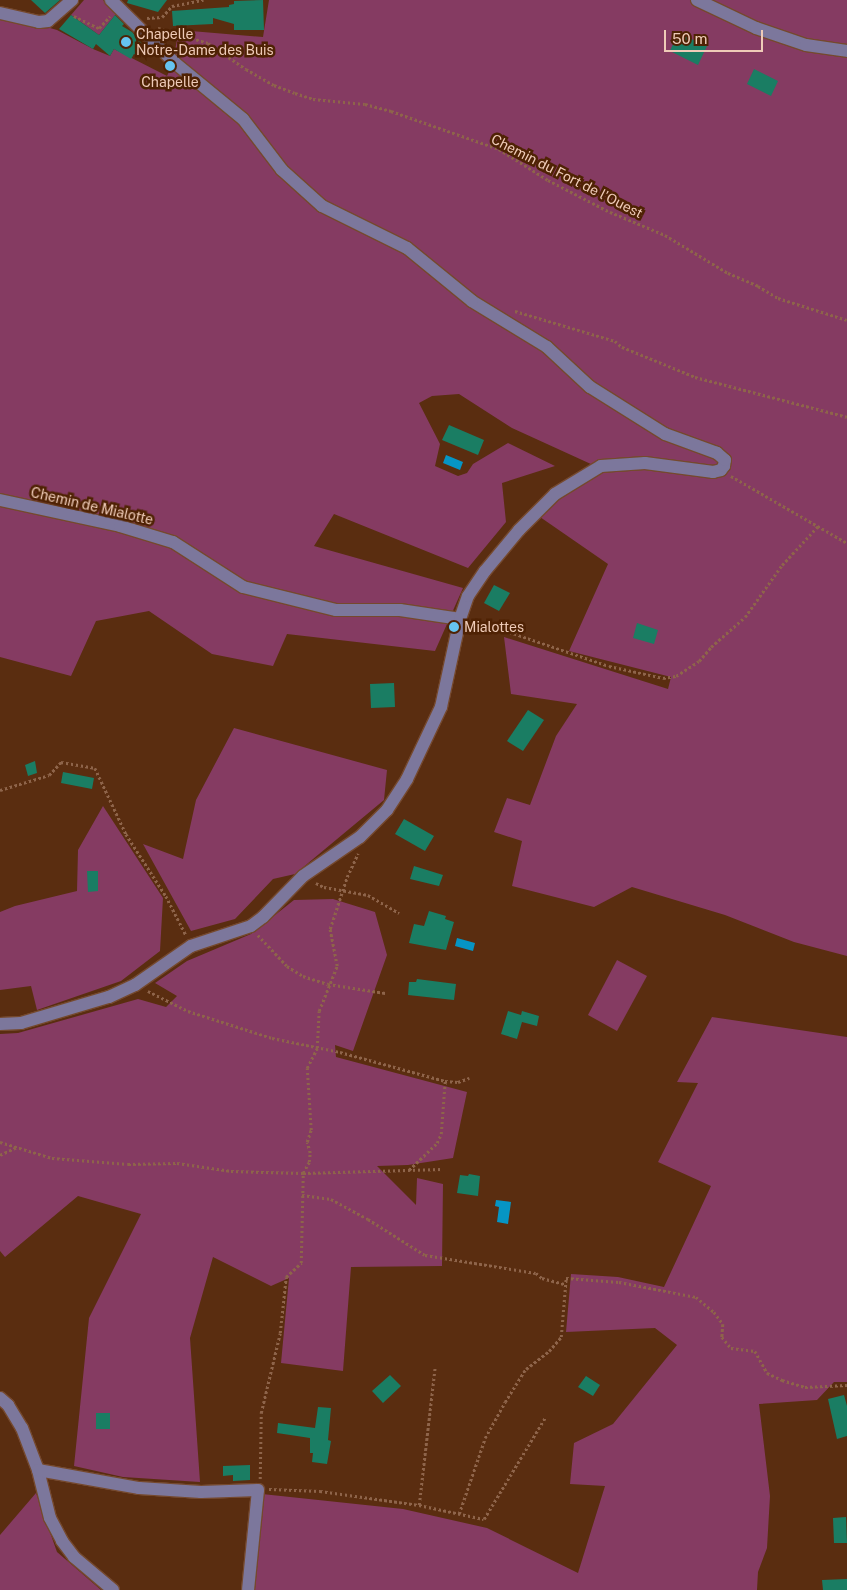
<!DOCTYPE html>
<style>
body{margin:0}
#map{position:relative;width:847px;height:1590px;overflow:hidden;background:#5a2d10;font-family:"Public Sans",sans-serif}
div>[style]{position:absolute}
.green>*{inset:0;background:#853b62}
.water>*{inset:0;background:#0695c4}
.building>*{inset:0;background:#1a7d63}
.path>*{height:2.5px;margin-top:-1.25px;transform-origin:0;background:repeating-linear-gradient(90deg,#8e644a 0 2.5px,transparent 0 5px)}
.roads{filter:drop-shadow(1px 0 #75492e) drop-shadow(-1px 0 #75492e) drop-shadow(0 1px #75492e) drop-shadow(0 -1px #75492e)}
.minor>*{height:12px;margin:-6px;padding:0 6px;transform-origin:6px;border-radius:6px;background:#7c779c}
.dots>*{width:14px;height:14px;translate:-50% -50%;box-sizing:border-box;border:2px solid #4f2204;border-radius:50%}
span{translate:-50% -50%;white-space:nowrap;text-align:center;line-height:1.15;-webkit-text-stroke:5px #4f2204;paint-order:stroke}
.poi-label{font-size:14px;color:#efcbb8}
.left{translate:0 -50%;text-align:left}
.street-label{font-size:14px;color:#efcbb8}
.scale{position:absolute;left:664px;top:30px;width:99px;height:22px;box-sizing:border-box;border:2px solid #efcbb8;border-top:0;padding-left:6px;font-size:15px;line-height:18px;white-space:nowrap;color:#efcbb8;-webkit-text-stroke:4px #4f2204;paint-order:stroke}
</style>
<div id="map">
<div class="green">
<div style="clip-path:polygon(84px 0,103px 0,116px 14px,99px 35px,71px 15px)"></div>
<div style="clip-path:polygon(269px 0,847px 0,847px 956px,794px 942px,725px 915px,632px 887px,594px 907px,512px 886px,522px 841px,494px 832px,507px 798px,530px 805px,556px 736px,577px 704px,511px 694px,504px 637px,668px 689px,671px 677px,569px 651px,608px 564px,540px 517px,558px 493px,604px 470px,512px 428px,459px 394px,432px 396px,419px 403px,440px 444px,435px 466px,458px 476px,467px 473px,473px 464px,508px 443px,555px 466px,502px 483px,506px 522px,468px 568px,334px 514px,314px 546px,463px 588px,435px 651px,287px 634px,273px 666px,212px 654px,149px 611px,96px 621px,71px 676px,0 657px,0 15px,37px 29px,50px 28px,57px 30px,93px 49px,110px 56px,114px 49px,167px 76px,172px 65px,179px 30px,263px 37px)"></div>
<div style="clip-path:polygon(234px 728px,387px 770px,384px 800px,295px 874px,273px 879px,235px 919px,191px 931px,143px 844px,183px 859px,196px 800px)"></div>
<div style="clip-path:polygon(103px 806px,163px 898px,160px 951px,121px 981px,37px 1010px,31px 986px,0 990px,0 912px,15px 906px,77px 891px,78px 850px)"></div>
<div style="clip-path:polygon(333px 899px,375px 912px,387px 955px,353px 1051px,335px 1045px,336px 1057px,467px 1092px,453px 1158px,408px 1165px,377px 1166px,416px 1205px,417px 1178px,443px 1184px,442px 1266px,351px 1267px,343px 1371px,281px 1363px,289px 1278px,271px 1286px,213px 1257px,190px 1338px,200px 1482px,123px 1477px,74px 1466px,89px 1318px,141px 1214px,78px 1196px,5px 1257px,0 1251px,0 1034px,18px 1033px,138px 999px,166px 1007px,177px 996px,155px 983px,187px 961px,251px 934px,294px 900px)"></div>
<div style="clip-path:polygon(617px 960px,647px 976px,617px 1031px,588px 1015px)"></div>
<div style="clip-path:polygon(712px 1017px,847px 1037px,847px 1382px,834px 1382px,817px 1400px,759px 1404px,770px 1496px,767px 1548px,758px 1572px,757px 1590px,252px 1590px,262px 1494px,403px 1509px,487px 1528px,578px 1573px,605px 1486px,570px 1484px,574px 1443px,613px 1424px,677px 1345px,655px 1328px,566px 1332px,571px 1274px,618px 1277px,664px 1287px,711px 1186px,658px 1162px,698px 1083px,677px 1082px)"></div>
<div style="clip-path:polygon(36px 1493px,57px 1552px,101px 1590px,0 1590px,0 1535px)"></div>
</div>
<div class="water">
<div style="clip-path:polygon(446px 455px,463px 462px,460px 470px,443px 463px)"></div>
<div style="clip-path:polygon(457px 938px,475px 943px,473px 951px,455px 946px)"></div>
<div style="clip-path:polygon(496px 1200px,511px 1202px,508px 1224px,497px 1222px,499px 1207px,495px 1206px)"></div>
</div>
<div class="building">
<div style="clip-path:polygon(31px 0,60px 0,45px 13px)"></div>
<div style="clip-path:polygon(128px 0,167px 0,158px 12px,127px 3px)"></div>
<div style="clip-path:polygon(263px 0,264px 30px,234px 30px,234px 24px,213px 18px,213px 24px,173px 26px,172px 11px,229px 7px,229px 5px,234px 4px,234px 1px)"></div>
<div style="clip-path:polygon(71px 15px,99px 35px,115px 15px,124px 24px,122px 26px,132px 32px,144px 46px,138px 56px,134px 54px,131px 59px,114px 49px,110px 56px,96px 44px,93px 49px,59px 29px)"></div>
<div style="clip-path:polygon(678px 33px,707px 46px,698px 65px,670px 51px)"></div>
<div style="clip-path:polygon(754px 69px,778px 81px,771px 96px,747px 84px)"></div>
<div style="clip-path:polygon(449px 425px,484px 440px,478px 455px,442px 440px)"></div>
<div style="clip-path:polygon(494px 585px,510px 593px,499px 611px,484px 603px)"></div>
<div style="clip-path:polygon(637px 623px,658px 630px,654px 644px,633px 638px)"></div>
<div style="clip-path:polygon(394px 683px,395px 707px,371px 708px,370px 684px)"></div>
<div style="clip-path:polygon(528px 710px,544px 720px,523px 751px,507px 741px)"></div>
<div style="clip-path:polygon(35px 761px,37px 773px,28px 776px,25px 765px)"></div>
<div style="clip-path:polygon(63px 772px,94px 778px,92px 789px,61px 783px)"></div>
<div style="clip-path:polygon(404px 819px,434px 836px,425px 851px,395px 834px)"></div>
<div style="clip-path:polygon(414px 866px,443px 875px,439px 886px,410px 879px)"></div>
<div style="clip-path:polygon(87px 871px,98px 871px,98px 891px,88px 892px)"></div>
<div style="clip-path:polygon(429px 911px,446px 916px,445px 919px,454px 922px,446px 950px,409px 943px,414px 924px,424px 926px)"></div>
<div style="clip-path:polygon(417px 979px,456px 984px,454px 1000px,408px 995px,409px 982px,416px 982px)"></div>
<div style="clip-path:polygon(508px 1011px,521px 1015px,522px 1011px,539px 1016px,537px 1026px,522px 1022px,517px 1039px,501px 1034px)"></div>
<div style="clip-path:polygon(469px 1174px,480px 1176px,478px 1196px,457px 1193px,460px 1175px,468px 1176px)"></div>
<div style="clip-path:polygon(390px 1375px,401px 1386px,383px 1403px,372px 1391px)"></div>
<div style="clip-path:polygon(586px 1376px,600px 1385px,593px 1396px,578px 1387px)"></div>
<div style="clip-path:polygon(844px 1395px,847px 1406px,847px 1436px,837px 1439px,828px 1399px)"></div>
<div style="clip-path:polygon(318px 1407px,331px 1408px,328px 1440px,331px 1441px,327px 1464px,312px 1462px,313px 1453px,310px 1453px,310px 1438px,277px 1433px,278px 1423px,315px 1428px)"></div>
<div style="clip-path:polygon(96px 1413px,110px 1413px,110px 1429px,96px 1429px)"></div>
<div style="clip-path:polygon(250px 1465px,250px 1480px,233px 1481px,233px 1475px,223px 1476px,223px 1466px)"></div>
<div style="clip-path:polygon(846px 1517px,847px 1543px,834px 1543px,833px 1518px)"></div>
<div style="clip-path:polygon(847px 1579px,847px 1590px,823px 1590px,822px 1580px)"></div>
</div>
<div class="path">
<div style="left:74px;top:16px;width:28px;rotate:26deg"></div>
<div style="left:99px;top:28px;width:16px;rotate:-47deg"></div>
<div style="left:147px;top:18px;width:15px;rotate:-4deg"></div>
<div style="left:162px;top:17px;width:15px;rotate:-48deg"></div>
<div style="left:172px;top:6px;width:32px;rotate:-11deg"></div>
<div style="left:158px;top:28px;width:52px;rotate:16.7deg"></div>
<div style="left:208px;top:43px;width:46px;rotate:34.4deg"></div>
<div style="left:246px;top:69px;width:32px;rotate:30deg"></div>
<div style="left:274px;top:85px;width:22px;rotate:21deg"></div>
<div style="left:295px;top:93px;width:19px;rotate:18deg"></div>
<div style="left:313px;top:99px;width:52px;rotate:5.5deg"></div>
<div style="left:365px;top:104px;width:27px;rotate:15deg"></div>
<div style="left:391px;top:111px;width:114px;rotate:19.4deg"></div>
<div style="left:499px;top:149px;width:58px;rotate:32.3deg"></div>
<div style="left:548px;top:180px;width:70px;rotate:27.3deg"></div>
<div style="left:610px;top:212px;width:60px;rotate:22.7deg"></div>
<div style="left:665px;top:235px;width:74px;rotate:31.1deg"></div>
<div style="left:728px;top:273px;width:33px;rotate:23deg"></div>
<div style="left:758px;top:286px;width:23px;rotate:31deg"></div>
<div style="left:778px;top:298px;width:72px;rotate:17.7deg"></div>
<div style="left:515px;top:311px;width:104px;rotate:16.7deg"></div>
<div style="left:615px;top:341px;width:9px;rotate:41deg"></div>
<div style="left:622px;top:347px;width:79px;rotate:22.3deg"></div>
<div style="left:695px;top:377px;width:157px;rotate:14.7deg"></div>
<div style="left:731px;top:476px;width:134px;rotate:30deg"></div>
<div style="left:471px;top:622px;width:25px;rotate:12deg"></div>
<div style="left:495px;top:627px;width:120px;rotate:18.9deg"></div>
<div style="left:609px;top:666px;width:55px;rotate:12.5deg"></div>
<div style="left:663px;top:678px;width:13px;rotate:-9deg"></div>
<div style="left:676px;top:676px;width:27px;rotate:-33deg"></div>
<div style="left:699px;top:661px;width:18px;rotate:-49deg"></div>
<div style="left:711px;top:647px;width:45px;rotate:-41.4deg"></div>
<div style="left:745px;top:617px;width:64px;rotate:-54.6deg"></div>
<div style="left:782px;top:565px;width:54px;rotate:-47.2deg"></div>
<div style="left:0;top:790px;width:51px;rotate:-17deg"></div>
<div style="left:49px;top:775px;width:18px;rotate:-47deg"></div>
<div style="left:61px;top:762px;width:35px;rotate:10deg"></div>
<div style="left:95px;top:768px;width:73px;rotate:64.8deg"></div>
<div style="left:126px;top:834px;width:74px;rotate:57.2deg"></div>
<div style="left:166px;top:896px;width:44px;rotate:62.9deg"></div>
<div style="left:316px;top:883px;width:9px;rotate:27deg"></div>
<div style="left:324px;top:887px;width:45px;rotate:10.3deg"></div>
<div style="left:368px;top:895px;width:36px;rotate:30deg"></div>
<div style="left:258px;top:935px;width:42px;rotate:46.9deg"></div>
<div style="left:287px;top:966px;width:19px;rotate:32deg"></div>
<div style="left:303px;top:976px;width:26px;rotate:18deg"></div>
<div style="left:328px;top:984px;width:58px;rotate:9deg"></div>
<div style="left:148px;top:991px;width:45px;rotate:26.6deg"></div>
<div style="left:188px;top:1011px;width:88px;rotate:17.8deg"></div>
<div style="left:272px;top:1038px;width:69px;rotate:11.6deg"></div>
<div style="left:340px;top:1052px;width:109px;rotate:15.4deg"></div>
<div style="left:445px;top:1081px;width:13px;rotate:4deg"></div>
<div style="left:458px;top:1082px;width:12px;rotate:-20deg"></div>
<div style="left:0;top:1142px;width:54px;rotate:17.1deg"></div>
<div style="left:52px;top:1158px;width:76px;rotate:4.5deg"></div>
<div style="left:128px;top:1164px;width:49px;rotate:-1.2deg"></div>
<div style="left:177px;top:1163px;width:55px;rotate:8.4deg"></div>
<div style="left:231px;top:1171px;width:72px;rotate:1.6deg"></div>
<div style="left:303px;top:1173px;width:139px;rotate:-1.6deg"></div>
<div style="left:0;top:1155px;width:19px;rotate:-25deg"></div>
<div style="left:409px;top:1170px;width:39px;rotate:-44deg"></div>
<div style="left:437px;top:1143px;width:10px;rotate:-66deg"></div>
<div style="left:441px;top:1134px;width:53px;rotate:-85.7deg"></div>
<div style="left:302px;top:1195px;width:29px;rotate:8deg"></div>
<div style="left:331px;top:1199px;width:42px;rotate:28.4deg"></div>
<div style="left:368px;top:1219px;width:67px;rotate:32.3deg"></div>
<div style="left:425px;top:1255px;width:112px;rotate:9.2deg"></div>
<div style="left:536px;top:1273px;width:8px;rotate:40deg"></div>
<div style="left:542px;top:1278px;width:24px;rotate:15deg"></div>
<div style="left:260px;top:1479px;width:66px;rotate:-89.1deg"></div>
<div style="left:261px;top:1413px;width:82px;rotate:-76.6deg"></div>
<div style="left:280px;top:1333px;width:56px;rotate:-83.9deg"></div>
<div style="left:286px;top:1277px;width:21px;rotate:-43deg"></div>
<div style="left:301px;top:1263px;width:90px;rotate:-88.7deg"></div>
<div style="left:303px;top:1173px;width:13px;rotate:-61deg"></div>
<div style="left:309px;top:1162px;width:9px;rotate:-84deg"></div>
<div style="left:310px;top:1153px;width:11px;rotate:-105deg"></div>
<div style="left:307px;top:1142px;width:13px;rotate:-72deg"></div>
<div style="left:311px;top:1130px;width:62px;rotate:-93.7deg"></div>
<div style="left:307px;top:1068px;width:22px;rotate:-63deg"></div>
<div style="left:317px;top:1048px;width:37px;rotate:-87deg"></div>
<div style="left:319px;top:1011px;width:48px;rotate:-68.2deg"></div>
<div style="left:337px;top:966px;width:38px;rotate:-101deg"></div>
<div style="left:330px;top:929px;width:55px;rotate:-71.9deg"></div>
<div style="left:347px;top:877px;width:26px;rotate:-65deg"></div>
<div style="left:269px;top:1489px;width:51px;rotate:2.2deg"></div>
<div style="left:320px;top:1491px;width:100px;rotate:8deg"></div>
<div style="left:419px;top:1505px;width:66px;rotate:12.2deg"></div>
<div style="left:484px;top:1519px;width:118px;rotate:-58.9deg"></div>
<div style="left:419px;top:1505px;width:139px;rotate:-83.4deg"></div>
<div style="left:459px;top:1514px;width:80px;rotate:-71.1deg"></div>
<div style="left:485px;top:1438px;width:41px;rotate:-60.9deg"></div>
<div style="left:505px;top:1402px;width:39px;rotate:-58deg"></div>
<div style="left:526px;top:1369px;width:29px;rotate:-38deg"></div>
<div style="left:549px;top:1351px;width:18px;rotate:-49deg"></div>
<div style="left:561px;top:1337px;width:59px;rotate:-85.2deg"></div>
<div style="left:566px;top:1278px;width:53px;rotate:4.3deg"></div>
<div style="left:619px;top:1282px;width:78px;rotate:11deg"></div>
<div style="left:696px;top:1297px;width:23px;rotate:40deg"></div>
<div style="left:714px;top:1312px;width:15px;rotate:53deg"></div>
<div style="left:723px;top:1324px;width:13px;rotate:94deg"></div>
<div style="left:722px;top:1337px;width:14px;rotate:51deg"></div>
<div style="left:731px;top:1348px;width:24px;rotate:7deg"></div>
<div style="left:755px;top:1351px;width:25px;rotate:61deg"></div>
<div style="left:767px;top:1373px;width:17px;rotate:25deg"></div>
<div style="left:782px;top:1380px;width:24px;rotate:17deg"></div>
<div style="left:805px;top:1387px;width:42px;rotate:-2.7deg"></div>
</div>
<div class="roads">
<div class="minor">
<div style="left:697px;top:0;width:65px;rotate:25.4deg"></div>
<div style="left:756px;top:28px;width:53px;rotate:18.8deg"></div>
<div style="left:806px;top:45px;width:41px;rotate:8.3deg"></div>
<div style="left:0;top:13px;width:40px;rotate:13deg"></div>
<div style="left:39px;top:22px;width:9px;rotate:-6deg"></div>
<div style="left:48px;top:21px;width:32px;rotate:-41deg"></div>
<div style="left:0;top:500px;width:123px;rotate:12.2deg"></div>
<div style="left:120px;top:526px;width:55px;rotate:16.8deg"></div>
<div style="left:173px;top:542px;width:83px;rotate:32.7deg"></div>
<div style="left:243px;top:587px;width:96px;rotate:13.9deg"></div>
<div style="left:336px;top:610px;width:64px"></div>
<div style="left:400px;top:610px;width:61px;rotate:8.5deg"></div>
<div style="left:0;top:1024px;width:21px;rotate:-3deg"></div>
<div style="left:21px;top:1023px;width:92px;rotate:-16.5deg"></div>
<div style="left:109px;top:997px;width:29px;rotate:-25deg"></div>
<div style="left:135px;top:985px;width:68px;rotate:-34.9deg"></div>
<div style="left:191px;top:946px;width:63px;rotate:-18.4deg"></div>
<div style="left:251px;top:926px;width:15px;rotate:-37deg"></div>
<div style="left:263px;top:917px;width:57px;rotate:-45.7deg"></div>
<div style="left:303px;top:876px;width:69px;rotate:-34.4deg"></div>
<div style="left:360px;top:837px;width:38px;rotate:-45deg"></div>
<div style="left:387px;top:810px;width:37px;rotate:-57deg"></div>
<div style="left:407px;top:779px;width:80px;rotate:-64.7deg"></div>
<div style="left:441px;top:707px;width:90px;rotate:-77.8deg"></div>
<div style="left:460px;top:619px;width:24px;rotate:-71deg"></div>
<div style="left:468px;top:596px;width:30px;rotate:-56deg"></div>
<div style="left:485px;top:571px;width:53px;rotate:-50.3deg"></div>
<div style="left:519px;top:530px;width:51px;rotate:-45deg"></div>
<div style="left:555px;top:494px;width:54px;rotate:-31.3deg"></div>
<div style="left:601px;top:466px;width:44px;rotate:-3.9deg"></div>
<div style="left:645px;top:463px;width:69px;rotate:7.5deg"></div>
<div style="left:713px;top:472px;width:8px;rotate:-14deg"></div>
<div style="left:721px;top:470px;width:5px;rotate:-53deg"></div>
<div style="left:724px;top:466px;width:6px;rotate:-81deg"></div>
<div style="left:725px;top:460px;width:11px;rotate:-139deg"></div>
<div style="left:717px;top:453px;width:55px;rotate:-159.9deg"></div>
<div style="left:665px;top:434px;width:89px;rotate:-147.9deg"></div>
<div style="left:590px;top:387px;width:59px;rotate:-137.1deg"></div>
<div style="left:547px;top:347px;width:88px;rotate:-148.5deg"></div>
<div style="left:472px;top:301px;width:84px;rotate:-140.8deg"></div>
<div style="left:407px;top:248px;width:95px;rotate:-153.7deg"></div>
<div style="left:322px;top:206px;width:54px;rotate:-138deg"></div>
<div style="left:282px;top:170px;width:64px;rotate:-127.4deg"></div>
<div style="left:243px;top:119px;width:88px;rotate:-140.5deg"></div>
<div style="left:175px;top:63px;width:90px;rotate:-135.5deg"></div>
<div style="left:0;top:1398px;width:11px;rotate:41deg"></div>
<div style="left:8px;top:1405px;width:27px;rotate:59deg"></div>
<div style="left:22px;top:1428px;width:45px;rotate:69.1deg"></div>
<div style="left:38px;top:1470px;width:49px;rotate:76deg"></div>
<div style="left:50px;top:1518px;width:26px;rotate:62deg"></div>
<div style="left:62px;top:1541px;width:20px;rotate:53deg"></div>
<div style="left:74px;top:1557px;width:51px;rotate:40.2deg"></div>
<div style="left:38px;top:1470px;width:103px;rotate:10.1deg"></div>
<div style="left:139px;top:1488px;width:62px;rotate:3.7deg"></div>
<div style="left:201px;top:1492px;width:57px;rotate:-2deg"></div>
<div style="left:258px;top:1490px;width:100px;rotate:95.7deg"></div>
</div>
</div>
<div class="dots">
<div style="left:126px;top:42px;background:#66c4ef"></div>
<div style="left:170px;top:66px;background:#66c4ef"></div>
<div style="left:454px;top:627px;background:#66c4ef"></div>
</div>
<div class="poi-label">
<span class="left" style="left:136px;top:42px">Chapelle<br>Notre-Dame des Buis</span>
<span style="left:170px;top:82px">Chapelle</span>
<span class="left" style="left:464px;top:627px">Mialottes</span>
</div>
<div class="street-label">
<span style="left:567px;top:176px;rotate:27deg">Chemin du Fort de l'Ouest</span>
<span style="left:92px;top:506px;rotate:13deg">Chemin de Mialotte</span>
</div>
<div class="scale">50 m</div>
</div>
